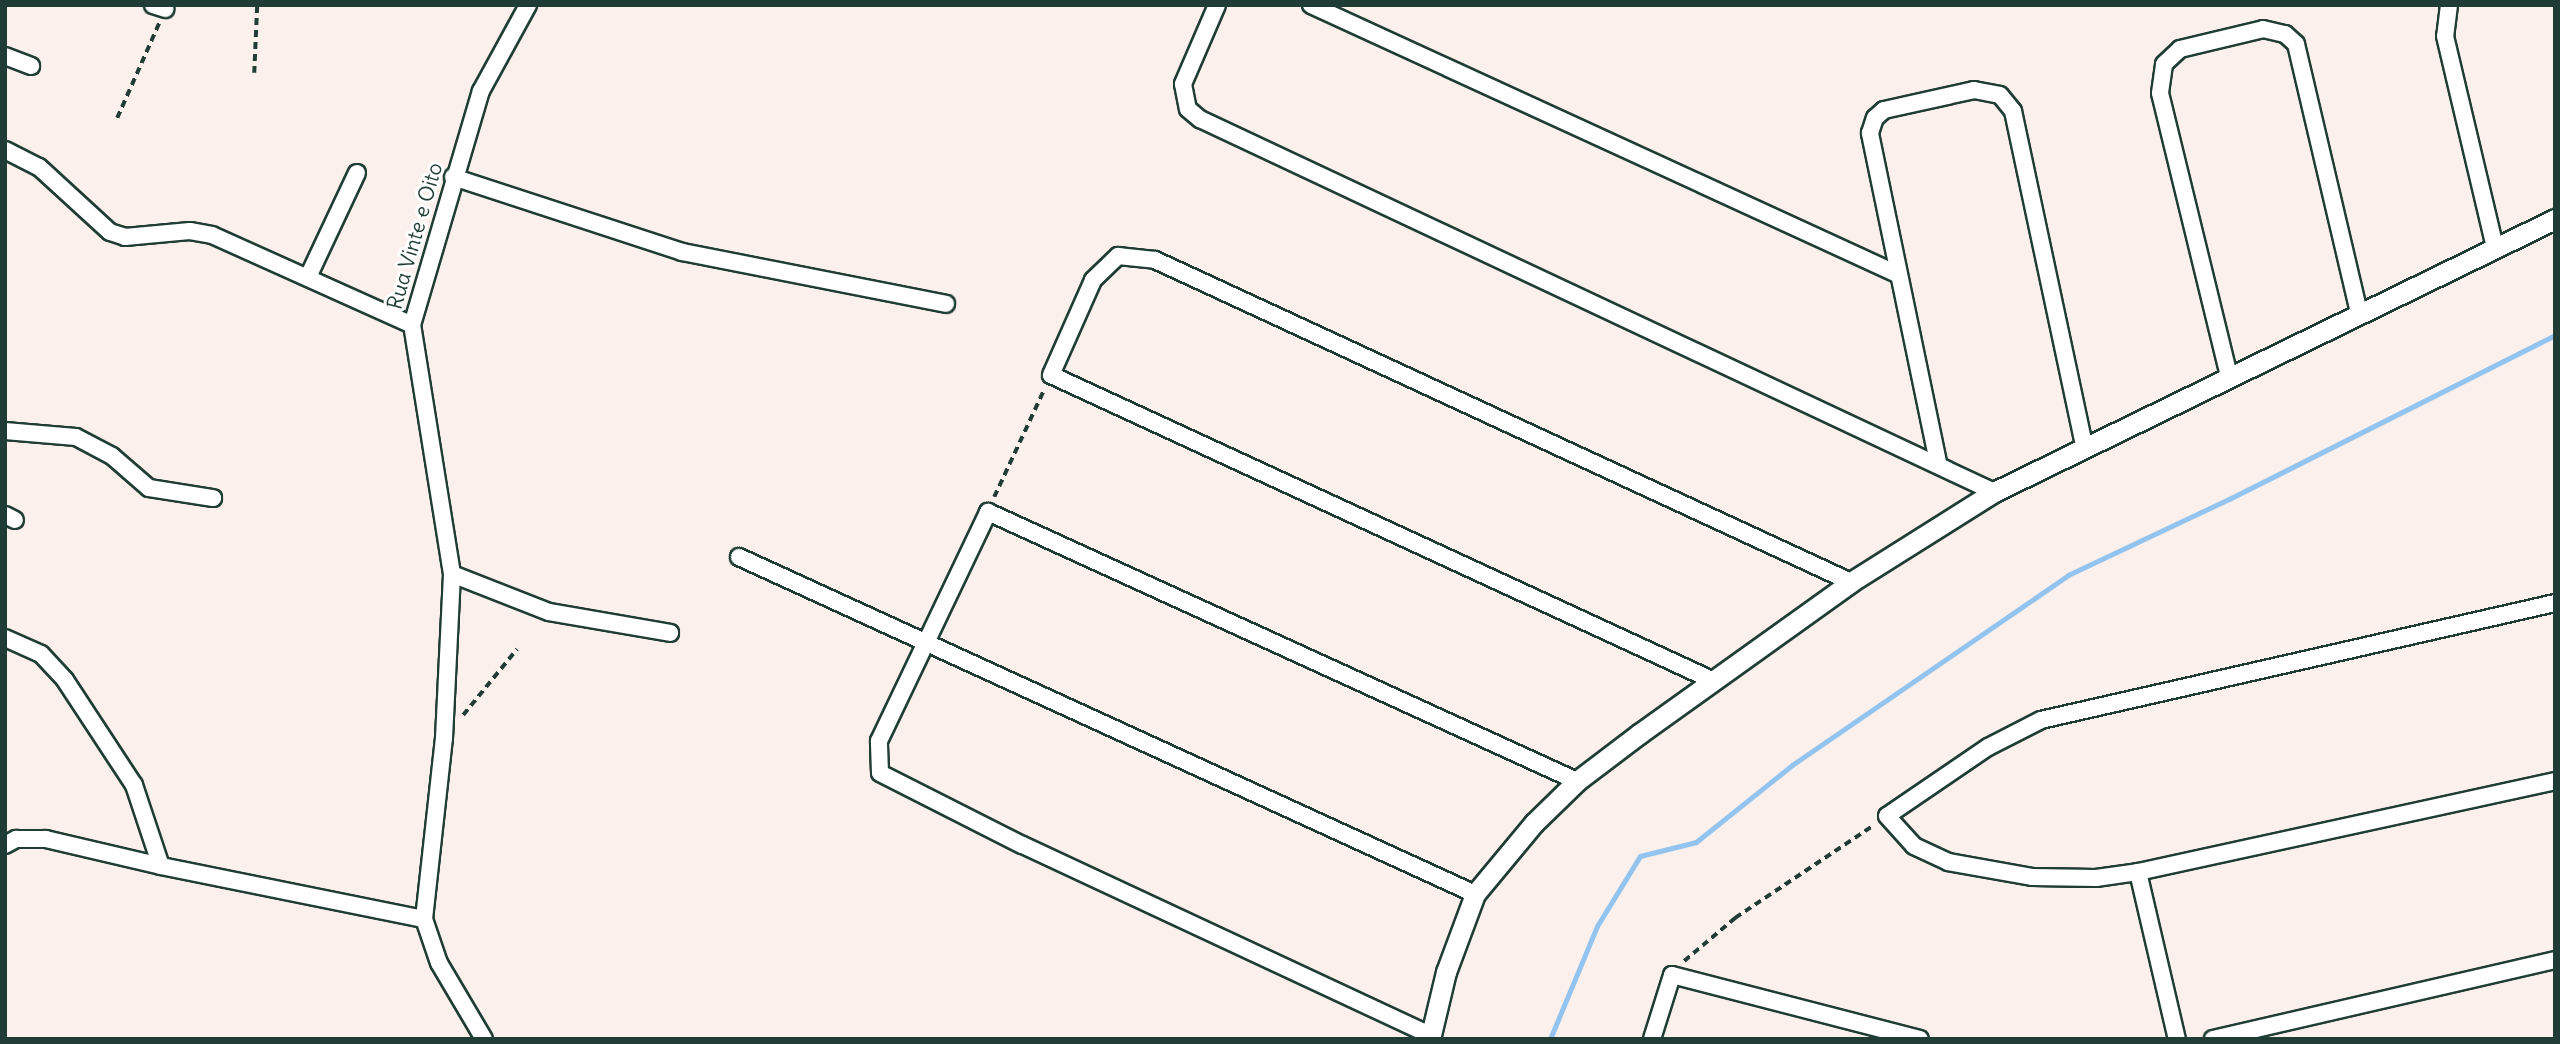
<!DOCTYPE html>
<style>
body{margin:0}
#map{position:relative;width:2560px;height:1044px;overflow:hidden;background:#fbf0ec;font-family:Delius,sans-serif}
div>[style]{position:absolute}
.stream>*{height:5px;margin:-2.5px;padding:0 2.5px;transform-origin:2.5px;border-radius:2.5px;background:#93c4ef}
.path>*{height:3.5px;margin-top:-1.75px;transform-origin:0;background:repeating-linear-gradient(90deg,#1f3d34 0 7px,transparent 0 12px)}
.roads{filter:drop-shadow(2px 0 #1f3d34) drop-shadow(-2px 0 #1f3d34) drop-shadow(0 2px #1f3d34) drop-shadow(0 -2px #1f3d34)}
.minor>*{height:16px;margin:-8px;padding:0 8px;transform-origin:8px;border-radius:8px;background:#fff}
.tertiary>*{height:19px;margin:-9.5px;padding:0 9.5px;transform-origin:9.5px;border-radius:9.5px;background:#fff}
span{translate:-50% -50%;white-space:nowrap;text-align:center;line-height:1.15;-webkit-text-stroke:6px #fff;paint-order:stroke}
.street-label{font-size:21px;color:#1f3d34}
.frame{position:absolute;inset:0;border:7px solid #1f3d34;pointer-events:none}
</style>
<div id="map">
<div class="stream">
<div style="left:1550px;top:1039px;width:122px;rotate:-67.4deg"></div>
<div style="left:1597px;top:926px;width:82px;rotate:-58.4deg"></div>
<div style="left:1640px;top:856px;width:58px;rotate:-14deg"></div>
<div style="left:1696px;top:842px;width:123px;rotate:-38.7deg"></div>
<div style="left:1792px;top:765px;width:335px;rotate:-34.5deg"></div>
<div style="left:2068px;top:575px;width:178px;rotate:-25.3deg"></div>
<div style="left:2229px;top:499px;width:365px;rotate:-26.7deg"></div>
</div>
<div class="path">
<div style="left:254px;top:73px;width:68px;rotate:-87.5deg"></div>
<div style="left:117px;top:118px;width:104px;rotate:-66.1deg"></div>
<div style="left:994px;top:497px;width:118px;rotate:-65deg"></div>
<div style="left:463px;top:715px;width:85px;rotate:-50.7deg"></div>
<div style="left:1684px;top:961px;width:67px;rotate:-40.1deg"></div>
<div style="left:1735px;top:918px;width:167px;rotate:-33.8deg"></div>
</div>
<div class="roads">
<div class="minor">
<div style="left:153px;top:5px;width:13px;rotate:18deg"></div>
<div style="left:1217px;top:5px;width:86px;rotate:113.3deg"></div>
<div style="left:1183px;top:84px;width:25px;rotate:79deg"></div>
<div style="left:1188px;top:109px;width:16px;rotate:40deg"></div>
<div style="left:1200px;top:119px;width:877px;rotate:25.16deg"></div>
<div style="left:1311px;top:5px;width:643px;rotate:24.65deg"></div>
<div style="left:2449px;top:5px;width:31px;rotate:97deg"></div>
<div style="left:2445px;top:36px;width:218px;rotate:76.7deg"></div>
<div style="left:5px;top:56px;width:28px;rotate:21deg"></div>
<div style="left:5px;top:150px;width:38px;rotate:27deg"></div>
<div style="left:39px;top:167px;width:96px;rotate:42.5deg"></div>
<div style="left:110px;top:232px;width:16px;rotate:18deg"></div>
<div style="left:125px;top:237px;width:65px;rotate:-5.3deg"></div>
<div style="left:190px;top:231px;width:22px;rotate:10deg"></div>
<div style="left:212px;top:235px;width:219px;rotate:24.2deg"></div>
<div style="left:453px;top:177px;width:241px;rotate:18.1deg"></div>
<div style="left:682px;top:252px;width:269px;rotate:11.1deg"></div>
<div style="left:308px;top:277px;width:115px;rotate:-64.8deg"></div>
<div style="left:2229px;top:376px;width:291px;rotate:-103.7deg"></div>
<div style="left:2160px;top:93px;width:29px;rotate:-82deg"></div>
<div style="left:2164px;top:64px;width:22px;rotate:-43deg"></div>
<div style="left:2180px;top:49px;width:85px;rotate:-13.5deg"></div>
<div style="left:2263px;top:29px;width:23px;rotate:13deg"></div>
<div style="left:2285px;top:34px;width:15px;rotate:42deg"></div>
<div style="left:2296px;top:44px;width:275px;rotate:76.8deg"></div>
<div style="left:5px;top:431px;width:71px;rotate:4.8deg"></div>
<div style="left:76px;top:437px;width:41px;rotate:27.8deg"></div>
<div style="left:112px;top:456px;width:49px;rotate:40.9deg"></div>
<div style="left:149px;top:488px;width:65px;rotate:8.9deg"></div>
<div style="left:1938px;top:462px;width:336px;rotate:-101.7deg"></div>
<div style="left:1870px;top:133px;width:16px;rotate:-72deg"></div>
<div style="left:1875px;top:118px;width:12px;rotate:-42deg"></div>
<div style="left:1884px;top:110px;width:92px;rotate:-12.5deg"></div>
<div style="left:1974px;top:90px;width:26px;rotate:11deg"></div>
<div style="left:2000px;top:95px;width:21px;rotate:51deg"></div>
<div style="left:2013px;top:111px;width:342px;rotate:78deg"></div>
<div style="left:5px;top:515px;width:11px;rotate:27deg"></div>
<div style="left:739px;top:557px;width:809px;rotate:24.6deg"></div>
<div style="left:452px;top:574px;width:104px;rotate:21.4deg"></div>
<div style="left:549px;top:612px;width:123px;rotate:9.8deg"></div>
<div style="left:2555px;top:603px;width:527px;rotate:167.18deg"></div>
<div style="left:2041px;top:720px;width:59px;rotate:153deg"></div>
<div style="left:1988px;top:747px;width:122px;rotate:145.7deg"></div>
<div style="left:1887px;top:816px;width:40px;rotate:48deg"></div>
<div style="left:1914px;top:846px;width:38px;rotate:25deg"></div>
<div style="left:1948px;top:862px;width:85px;rotate:10.1deg"></div>
<div style="left:2032px;top:877px;width:64px;rotate:0.9deg"></div>
<div style="left:2096px;top:878px;width:42px;rotate:-8.1deg"></div>
<div style="left:2138px;top:872px;width:427px;rotate:-12.3deg"></div>
<div style="left:5px;top:638px;width:39px;rotate:24deg"></div>
<div style="left:41px;top:654px;width:35px;rotate:47deg"></div>
<div style="left:65px;top:680px;width:126px;rotate:56.7deg"></div>
<div style="left:134px;top:785px;width:85px;rotate:71.6deg"></div>
<div style="left:161px;top:866px;width:268px;rotate:11.4deg"></div>
<div style="left:1714px;top:681px;width:730px;rotate:-155.22deg"></div>
<div style="left:1051px;top:375px;width:104px;rotate:-66.1deg"></div>
<div style="left:1093px;top:280px;width:35px;rotate:-44deg"></div>
<div style="left:1118px;top:256px;width:37px;rotate:6deg"></div>
<div style="left:1155px;top:260px;width:767px;rotate:24.83deg"></div>
<div style="left:5px;top:845px;width:13px;rotate:-29deg"></div>
<div style="left:16px;top:839px;width:30px"></div>
<div style="left:46px;top:839px;width:118px;rotate:13.2deg"></div>
<div style="left:2138px;top:872px;width:171px;rotate:76.9deg"></div>
<div style="left:1430px;top:1035px;width:450px;rotate:-155deg"></div>
<div style="left:1022px;top:845px;width:159px;rotate:-153.1deg"></div>
<div style="left:880px;top:773px;width:32px;rotate:-92deg"></div>
<div style="left:879px;top:741px;width:254px;rotate:-64.5deg"></div>
<div style="left:988px;top:512px;width:648px;rotate:24.55deg"></div>
<div style="left:484px;top:1039px;width:88px;rotate:-120.6deg"></div>
<div style="left:439px;top:963px;width:46px;rotate:-108.8deg"></div>
<div style="left:424px;top:919px;width:182px;rotate:-83.7deg"></div>
<div style="left:444px;top:738px;width:164px;rotate:-87.2deg"></div>
<div style="left:452px;top:574px;width:252px;rotate:-99.1deg"></div>
<div style="left:412px;top:325px;width:244px;rotate:-73.6deg"></div>
<div style="left:481px;top:91px;width:98px;rotate:-61.3deg"></div>
<div style="left:1652px;top:1039px;width:67px;rotate:-72.6deg"></div>
<div style="left:1672px;top:975px;width:256px;rotate:14.5deg"></div>
<div style="left:2213px;top:1039px;width:351px;rotate:-13deg"></div>
</div>
<div class="tertiary">
<div style="left:1430px;top:1039px;width:69px;rotate:-76.6deg"></div>
<div style="left:1446px;top:972px;width:83px;rotate:-69.6deg"></div>
<div style="left:1475px;top:894px;width:92px;rotate:-50.3deg"></div>
<div style="left:1534px;top:823px;width:60px;rotate:-44.3deg"></div>
<div style="left:1577px;top:781px;width:78px;rotate:-37.2deg"></div>
<div style="left:1639px;top:734px;width:261px;rotate:-35.6deg"></div>
<div style="left:1851px;top:582px;width:169px;rotate:-32.2deg"></div>
<div style="left:1994px;top:492px;width:624px;rotate:-25.95deg"></div>
</div>
</div>
<div class="street-label">
<span style="left:415px;top:236px;rotate:-74deg">Rua Vinte e Oito</span>
</div>
<div class="frame"></div>
</div>
